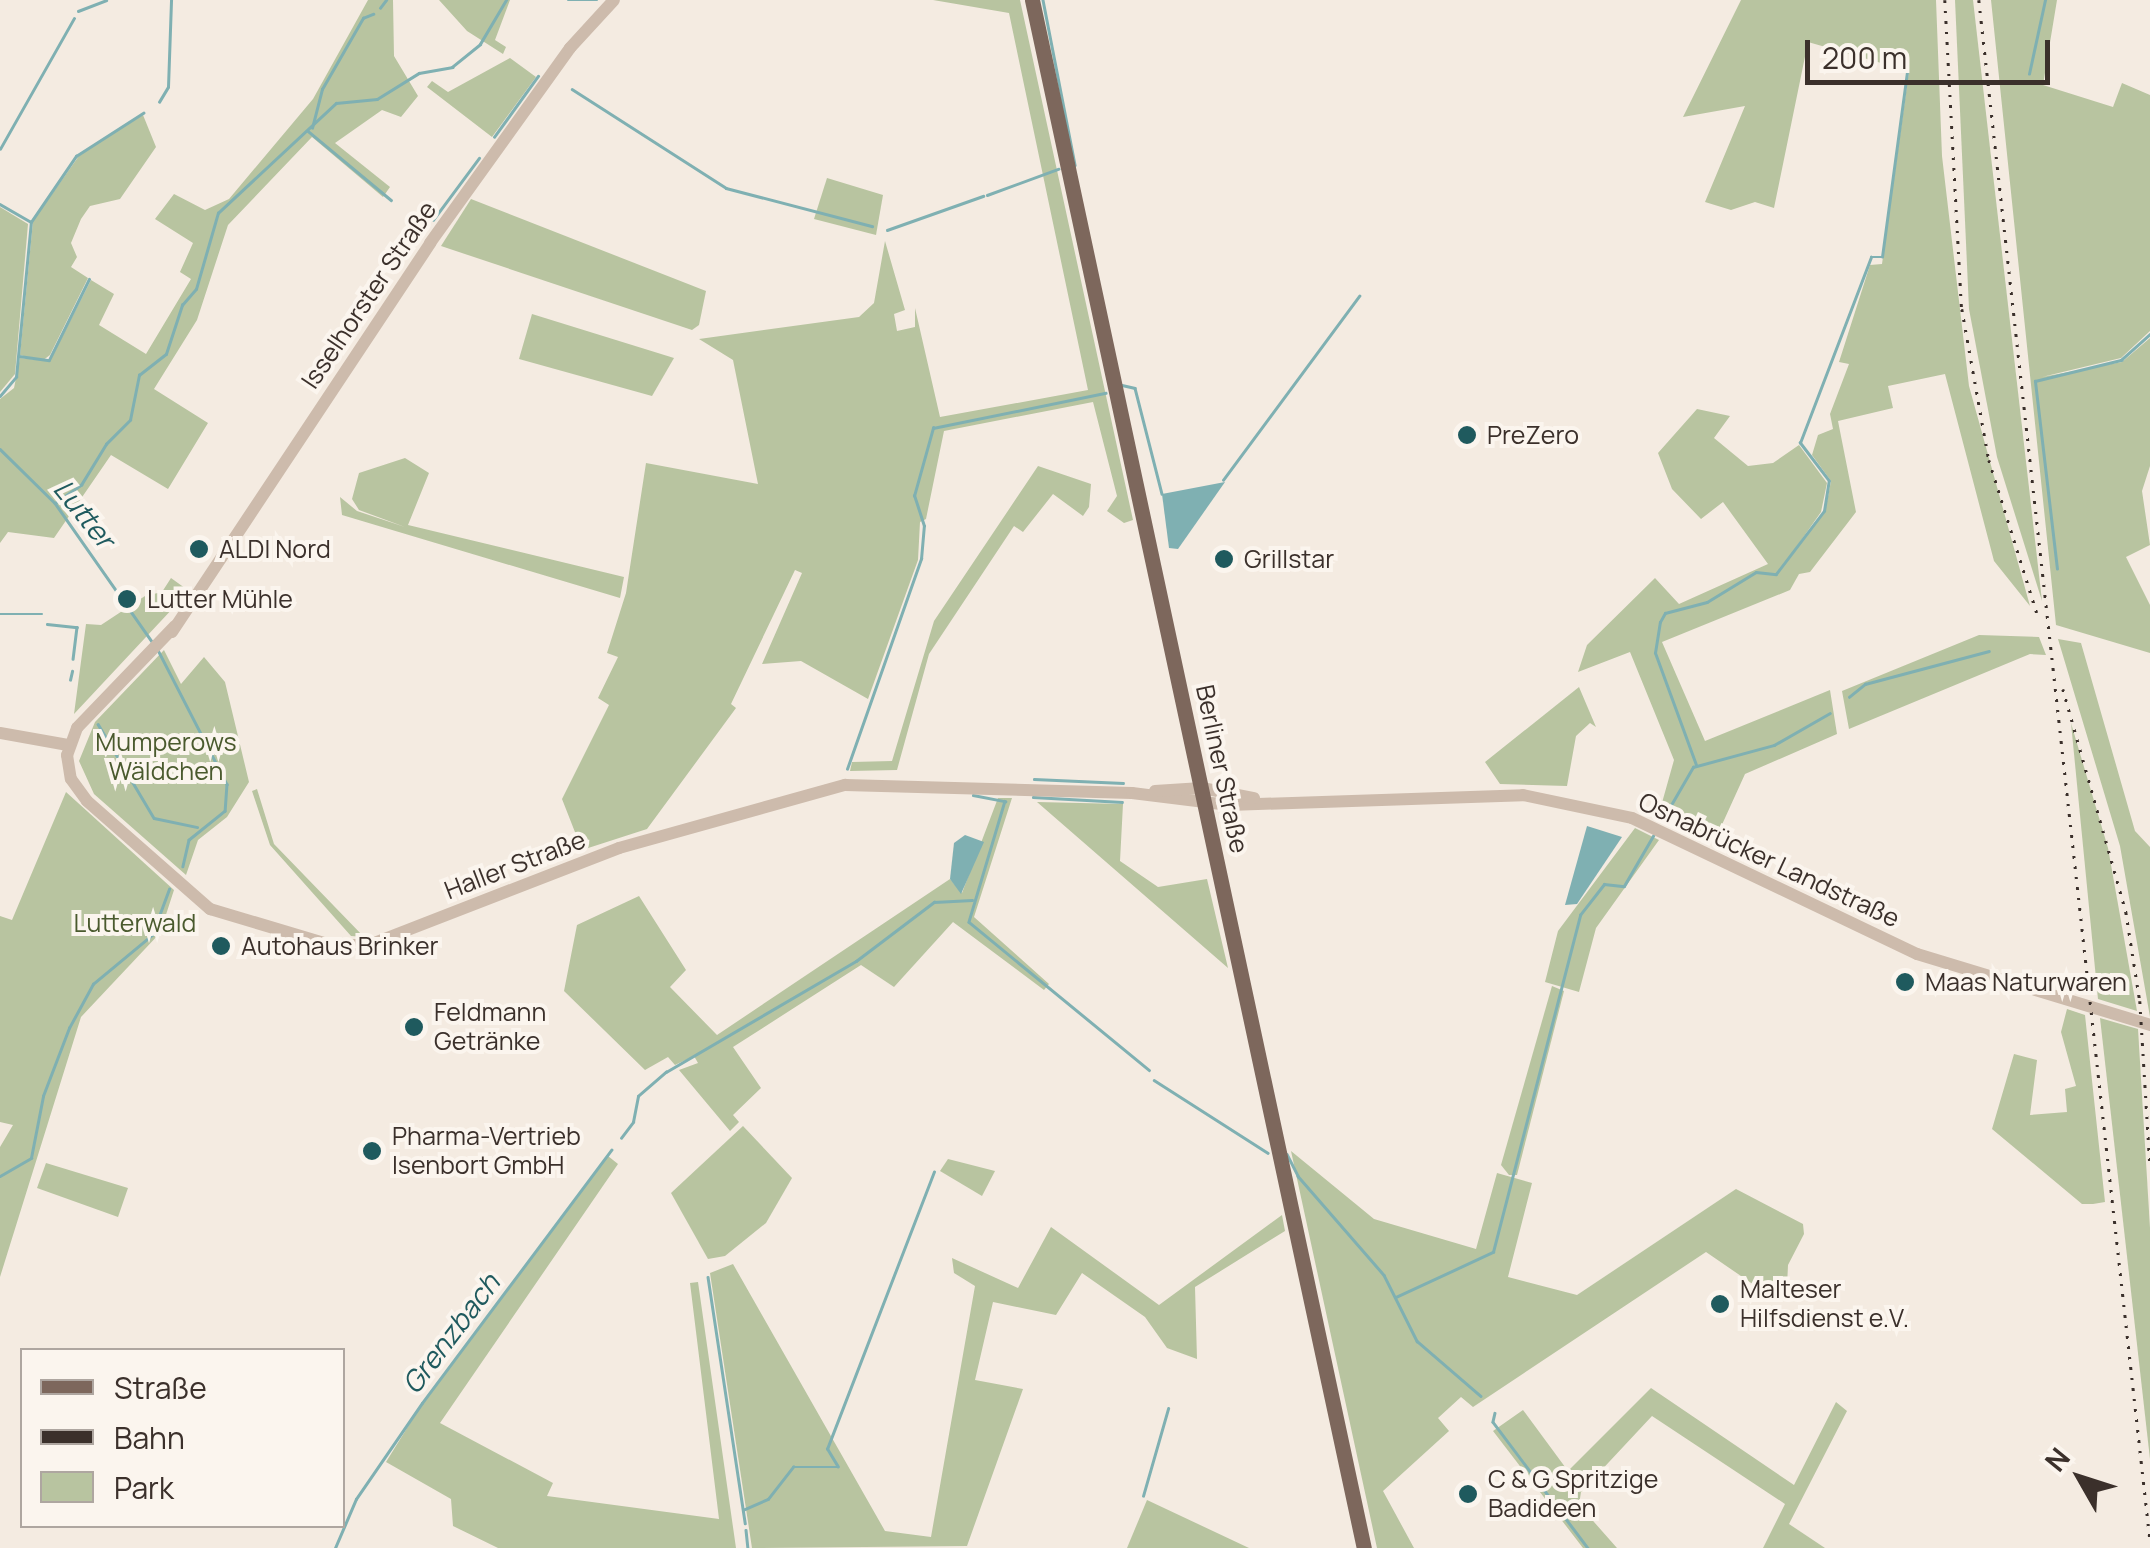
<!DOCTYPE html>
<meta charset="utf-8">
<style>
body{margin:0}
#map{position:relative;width:2150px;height:1548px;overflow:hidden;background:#f4ebe1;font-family:Manrope,sans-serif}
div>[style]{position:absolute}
.green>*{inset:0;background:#b8c4a0}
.water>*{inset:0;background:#7fb0b2}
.stream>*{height:2.5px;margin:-1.25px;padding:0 1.25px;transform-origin:1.25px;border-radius:1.25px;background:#7fb0b2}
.minor>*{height:12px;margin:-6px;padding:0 6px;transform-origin:6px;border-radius:6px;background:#cdbbac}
.major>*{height:15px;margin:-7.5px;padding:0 7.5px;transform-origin:7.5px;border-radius:7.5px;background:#7d675c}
.rail>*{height:2.5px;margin-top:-1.25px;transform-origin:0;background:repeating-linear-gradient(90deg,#3b302b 0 2.5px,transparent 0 10.5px)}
.dots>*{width:28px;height:28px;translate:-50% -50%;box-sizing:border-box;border:5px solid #fbf5ee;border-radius:50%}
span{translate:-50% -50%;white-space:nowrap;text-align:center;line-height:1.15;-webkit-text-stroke:8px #fbf5ee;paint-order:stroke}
.street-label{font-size:25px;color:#3b302b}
.poi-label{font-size:25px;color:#3b302b}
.left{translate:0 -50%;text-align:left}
.park-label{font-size:25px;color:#4a5a2e}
.water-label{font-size:28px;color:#1f5a5e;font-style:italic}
.legend{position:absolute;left:20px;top:1348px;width:325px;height:180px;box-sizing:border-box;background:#fbf5ee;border:2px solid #aea6a0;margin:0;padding:12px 18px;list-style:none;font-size:30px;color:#3b302b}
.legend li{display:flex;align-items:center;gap:20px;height:50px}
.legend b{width:50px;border:2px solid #aea6a0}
.north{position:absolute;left:2030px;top:1428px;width:100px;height:100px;-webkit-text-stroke:8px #fbf5ee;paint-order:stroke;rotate:309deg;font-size:28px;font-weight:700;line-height:40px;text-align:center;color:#3b302b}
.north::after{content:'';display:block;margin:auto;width:35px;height:45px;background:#3b302b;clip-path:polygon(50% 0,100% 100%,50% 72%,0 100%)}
.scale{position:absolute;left:1805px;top:40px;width:245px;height:45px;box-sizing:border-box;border:5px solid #3b302b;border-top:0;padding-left:12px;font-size:30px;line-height:35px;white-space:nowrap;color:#3b302b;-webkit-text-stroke:8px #fbf5ee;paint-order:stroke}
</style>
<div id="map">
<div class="green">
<div style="clip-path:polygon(368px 0,393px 0,394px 56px,418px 96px,401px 117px,382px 110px,335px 143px,390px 187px,383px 197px,312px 137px,228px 225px,197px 320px,154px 389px,208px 423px,168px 489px,111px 455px,54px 538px,8px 532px,0 543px,0 399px,14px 388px,20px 358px,50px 361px,91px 280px,114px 294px,99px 325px,146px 354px,191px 279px,180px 272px,193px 243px,155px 219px,174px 194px,205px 210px,229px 199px,313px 99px)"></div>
<div style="clip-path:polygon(439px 0,510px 0,495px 40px,506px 47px,503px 54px,467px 31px)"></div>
<div style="clip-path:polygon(933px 0,1020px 0,1133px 520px,1124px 523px,1107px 511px,1117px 496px,1093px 402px,944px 431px,926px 519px,920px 522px,918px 560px,868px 699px,801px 661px,762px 664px,802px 573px,795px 570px,731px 704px,736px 708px,647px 829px,582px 850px,562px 799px,609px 705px,598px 698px,618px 657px,607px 653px,626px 593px,646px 463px,758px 484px,733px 360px,699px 339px,859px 317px,874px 303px,885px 241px,905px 310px,894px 314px,897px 331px,915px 327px,915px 308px,940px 417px,1088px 390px,1009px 13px)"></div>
<div style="clip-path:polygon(1741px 0,1936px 0,1942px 156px,1969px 386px,2030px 606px,1994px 561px,1945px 374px,1888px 386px,1893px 408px,1838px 421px,1856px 512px,1810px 572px,1799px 574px,1790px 590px,1662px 642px,1705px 741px,1830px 690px,1837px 734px,1745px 774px,1715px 840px,1658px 817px,1674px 760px,1630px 652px,1578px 672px,1587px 645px,1655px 578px,1679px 604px,1768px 564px,1723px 502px,1701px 519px,1672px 489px,1658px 453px,1697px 409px,1730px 416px,1714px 438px,1748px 466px,1773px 463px,1799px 445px,1827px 483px,1821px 512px,1778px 573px,1825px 512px,1831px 481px,1812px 455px,1818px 435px,1833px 429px,1830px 414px,1849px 364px,1839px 362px,1870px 265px,1882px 264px,1909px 71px,1808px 42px,1774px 208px,1755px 202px,1731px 210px,1705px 202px,1745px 106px,1683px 117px)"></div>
<div style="clip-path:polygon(1955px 0,1973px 0,2042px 601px,1997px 457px,1969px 309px)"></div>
<div style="clip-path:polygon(1991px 0,2057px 0,2043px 85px,2113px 107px,2122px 83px,2150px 95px,2150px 331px,2121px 358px,2042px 377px,2122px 362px,2150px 338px,2150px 466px,2142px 491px,2150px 545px,2126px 557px,2150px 605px,2150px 653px,2056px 625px)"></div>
<div style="clip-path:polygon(510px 58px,536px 77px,492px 137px,427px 87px,432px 81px,448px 92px)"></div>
<div style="clip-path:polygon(143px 115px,156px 147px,120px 199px,90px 206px,81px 219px,71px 243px,77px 257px,71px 267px,88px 278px,50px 355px,42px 361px,20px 355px,33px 221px,81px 153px)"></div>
<div style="clip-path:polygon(827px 178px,883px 195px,876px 235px,814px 219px)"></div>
<div style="clip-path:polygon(471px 199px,706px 291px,699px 325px,692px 330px,441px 246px)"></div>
<div style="clip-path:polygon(0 207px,28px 224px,15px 374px,0 392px)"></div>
<div style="clip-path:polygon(532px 314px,674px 358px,652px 396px,519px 359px)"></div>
<div style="clip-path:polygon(405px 458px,429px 473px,408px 525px,624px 577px,620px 598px,342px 515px,340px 497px,357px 511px,405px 527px,359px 510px,352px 499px,359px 473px)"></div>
<div style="clip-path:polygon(1038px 466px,1091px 484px,1089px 507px,1083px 516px,1053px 494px,1023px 532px,1014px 526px,929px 654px,897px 770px,850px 771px,852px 762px,892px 761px,934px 621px)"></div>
<div style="clip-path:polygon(171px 578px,189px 591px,74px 714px,86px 624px,101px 625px,145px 596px,162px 592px)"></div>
<div style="clip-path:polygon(1979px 635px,2039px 637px,2046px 655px,2030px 654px,1849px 729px,1842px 691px)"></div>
<div style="clip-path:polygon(2058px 639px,2081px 643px,2135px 831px,2150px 847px,2150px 1017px,2120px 846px)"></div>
<div style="clip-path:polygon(164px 650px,181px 684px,204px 657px,225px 682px,249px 782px,227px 817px,198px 840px,186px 875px,94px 794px,79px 761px,95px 722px)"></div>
<div style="clip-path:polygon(1579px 687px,1596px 727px,1590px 723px,1576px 736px,1567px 786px,1500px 784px,1485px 762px)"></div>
<div style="clip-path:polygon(2071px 723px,2108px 848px,2137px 1011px,2098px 999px)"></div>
<div style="clip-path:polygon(257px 789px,274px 844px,364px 937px,351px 936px,270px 845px,252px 791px)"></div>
<div style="clip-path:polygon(66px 792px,174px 890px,160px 933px,81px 1017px,0 1277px,0 1147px,13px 1125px,0 1122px,0 916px,12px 920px)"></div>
<div style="clip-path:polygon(998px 798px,1012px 798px,974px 917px,1049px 984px,1044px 990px,953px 922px,894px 987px,861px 965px,733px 1047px,761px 1088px,733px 1115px,739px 1122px,730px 1131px,679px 1070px,698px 1063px,694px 1056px,675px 1065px,668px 1057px,645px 1070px,564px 991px,577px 925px,639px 896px,686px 970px,670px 987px,717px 1035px,950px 879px,962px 893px)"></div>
<div style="clip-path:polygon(1037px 802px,1123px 804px,1120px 861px,1158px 887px,1207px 879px,1228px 968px)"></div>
<div style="clip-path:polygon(1635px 828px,1659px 840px,1596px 928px,1579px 992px,1545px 982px,1558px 931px)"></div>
<div style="clip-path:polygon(1552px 986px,1564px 991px,1517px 1175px,1509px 1175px,1501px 1165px)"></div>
<div style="clip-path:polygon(2067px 1009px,2085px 1015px,2105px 1202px,2093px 1204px,2082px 1204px,1992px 1129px,2014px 1054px,2037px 1060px,2030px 1115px,2067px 1112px,2065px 1089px,2076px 1086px,2061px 1032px)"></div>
<div style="clip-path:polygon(2100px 1018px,2138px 1029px,2150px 1228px,2150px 1459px)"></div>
<div style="clip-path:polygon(743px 1126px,792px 1178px,766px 1223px,725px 1256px,708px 1259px,671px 1193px)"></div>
<div style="clip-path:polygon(1291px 1151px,1374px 1219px,1476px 1249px,1497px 1173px,1532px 1183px,1508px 1277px,1577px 1295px,1736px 1189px,1803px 1224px,1804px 1234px,1788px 1265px,1787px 1287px,1773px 1298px,1706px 1252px,1473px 1407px,1461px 1397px,1438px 1418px,1449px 1431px,1383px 1491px,1414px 1548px,1377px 1548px)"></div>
<div style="clip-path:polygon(608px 1156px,618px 1164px,440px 1423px,553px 1483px,547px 1496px,719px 1519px,690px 1283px,698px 1282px,736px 1548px,498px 1548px,453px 1526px,451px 1499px,386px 1462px,422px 1404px)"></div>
<div style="clip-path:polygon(948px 1159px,995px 1171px,982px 1196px,940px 1171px)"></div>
<div style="clip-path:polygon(46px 1163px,128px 1188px,118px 1217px,37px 1188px)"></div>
<div style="clip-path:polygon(1282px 1215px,1285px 1231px,1195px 1287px,1197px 1359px,1167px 1348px,1145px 1317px,1082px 1273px,1056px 1315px,993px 1302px,975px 1380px,1023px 1389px,967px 1546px,752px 1548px,710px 1273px,733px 1264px,885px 1531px,931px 1537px,975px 1286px,954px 1273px,952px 1258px,1018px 1288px,1051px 1227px,1159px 1305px)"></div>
<div style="clip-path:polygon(1651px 1388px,1794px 1485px,1836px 1402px,1847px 1411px,1789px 1524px,1825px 1548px,1763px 1548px,1785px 1504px,1652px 1416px,1581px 1492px,1579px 1505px,1617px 1548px,1583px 1548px,1493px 1431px,1523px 1410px,1568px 1471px)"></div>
<div style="clip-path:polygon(1147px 1500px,1249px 1548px,1127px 1548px)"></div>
</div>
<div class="water">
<div style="clip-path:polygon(1225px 482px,1178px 549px,1169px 548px,1162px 494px)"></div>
<div style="clip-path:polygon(1587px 826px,1622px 837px,1577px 904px,1565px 905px)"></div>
<div style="clip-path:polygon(965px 835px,984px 842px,961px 894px,950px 879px,954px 843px)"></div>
</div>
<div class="stream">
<div style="left:568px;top:0;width:29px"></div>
<div style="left:1043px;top:0;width:168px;rotate:79deg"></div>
<div style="left:380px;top:8px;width:10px;rotate:-53deg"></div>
<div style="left:78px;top:11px;width:30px;rotate:-21deg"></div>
<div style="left:2029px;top:74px;width:76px;rotate:-77.8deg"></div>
<div style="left:572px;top:89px;width:183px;rotate:32.7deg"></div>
<div style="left:726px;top:188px;width:151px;rotate:14.6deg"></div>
<div style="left:159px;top:102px;width:17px;rotate:-59deg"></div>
<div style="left:168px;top:87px;width:87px;rotate:-88deg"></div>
<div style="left:312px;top:128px;width:40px;rotate:-75.6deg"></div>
<div style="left:322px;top:89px;width:82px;rotate:-60deg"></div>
<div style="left:363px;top:18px;width:11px;rotate:-22deg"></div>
<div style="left:308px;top:131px;width:108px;rotate:39.7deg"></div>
<div style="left:494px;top:137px;width:75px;rotate:-54.2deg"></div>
<div style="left:0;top:149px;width:150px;rotate:-60.5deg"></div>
<div style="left:987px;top:195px;width:76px;rotate:-20.1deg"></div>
<div style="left:0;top:204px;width:34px;rotate:30deg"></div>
<div style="left:433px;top:220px;width:77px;rotate:-53.4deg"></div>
<div style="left:887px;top:230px;width:102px;rotate:-19.5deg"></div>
<div style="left:19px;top:356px;width:30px;rotate:8deg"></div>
<div style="left:49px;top:360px;width:90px;rotate:-63.7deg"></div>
<div style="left:1122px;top:385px;width:13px;rotate:13deg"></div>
<div style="left:1135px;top:388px;width:109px;rotate:75.7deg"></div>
<div style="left:0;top:396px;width:25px;rotate:-50deg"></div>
<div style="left:16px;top:377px;width:156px;rotate:-84.5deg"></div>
<div style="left:31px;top:222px;width:80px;rotate:-55.7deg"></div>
<div style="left:76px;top:156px;width:80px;rotate:-32.7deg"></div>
<div style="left:0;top:449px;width:77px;rotate:44.5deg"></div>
<div style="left:55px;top:503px;width:171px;rotate:55deg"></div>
<div style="left:1223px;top:480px;width:229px;rotate:-53.5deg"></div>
<div style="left:55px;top:503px;width:32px;rotate:-35deg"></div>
<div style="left:81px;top:485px;width:48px;rotate:-58.6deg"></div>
<div style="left:106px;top:444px;width:34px;rotate:-45deg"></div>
<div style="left:130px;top:420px;width:46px;rotate:-78.7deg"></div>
<div style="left:139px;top:375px;width:34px;rotate:-38deg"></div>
<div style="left:166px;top:354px;width:52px;rotate:-71.9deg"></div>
<div style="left:182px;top:305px;width:21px;rotate:-49deg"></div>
<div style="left:196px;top:289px;width:79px;rotate:-73.9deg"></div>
<div style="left:218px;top:213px;width:161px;rotate:-43deg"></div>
<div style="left:336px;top:103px;width:41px;rotate:-5.6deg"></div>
<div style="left:377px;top:99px;width:49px;rotate:-31.8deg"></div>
<div style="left:419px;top:73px;width:34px;rotate:-10deg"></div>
<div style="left:452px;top:67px;width:36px;rotate:-39deg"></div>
<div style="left:480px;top:44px;width:51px;rotate:-59.4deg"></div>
<div style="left:2057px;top:569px;width:189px;rotate:-96.7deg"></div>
<div style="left:2035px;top:381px;width:89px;rotate:-13.7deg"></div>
<div style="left:2121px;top:360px;width:39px;rotate:-42deg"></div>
<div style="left:0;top:614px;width:42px"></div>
<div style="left:47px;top:624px;width:30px;rotate:6deg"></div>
<div style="left:77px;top:627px;width:32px;rotate:97deg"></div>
<div style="left:158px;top:650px;width:151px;rotate:62.8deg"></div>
<div style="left:227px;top:784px;width:27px;rotate:94deg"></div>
<div style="left:225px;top:811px;width:46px;rotate:141.1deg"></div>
<div style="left:189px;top:840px;width:27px;rotate:103deg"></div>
<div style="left:70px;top:680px;width:9px;rotate:-77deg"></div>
<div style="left:1849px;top:697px;width:21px;rotate:-39deg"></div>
<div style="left:1865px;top:684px;width:128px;rotate:-14.9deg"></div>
<div style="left:98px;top:724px;width:109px;rotate:59.2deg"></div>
<div style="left:154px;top:818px;width:44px;rotate:11.8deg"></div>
<div style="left:1696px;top:765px;width:119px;rotate:-110.1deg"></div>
<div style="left:1655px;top:653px;width:31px;rotate:-81deg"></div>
<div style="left:1660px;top:622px;width:10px;rotate:-61deg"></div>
<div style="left:1665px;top:613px;width:43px;rotate:-14.7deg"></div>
<div style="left:1707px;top:602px;width:57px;rotate:-31.5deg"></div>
<div style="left:1756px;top:572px;width:20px;rotate:6deg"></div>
<div style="left:1776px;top:574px;width:79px;rotate:-52.7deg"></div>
<div style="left:1824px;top:511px;width:30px;rotate:-81deg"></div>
<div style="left:1829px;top:481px;width:48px;rotate:-127.3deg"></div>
<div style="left:1800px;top:443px;width:199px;rotate:-69.1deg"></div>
<div style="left:1871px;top:257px;width:11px"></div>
<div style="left:1882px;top:257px;width:186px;rotate:-82.3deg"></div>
<div style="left:847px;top:769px;width:223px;rotate:-70.6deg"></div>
<div style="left:921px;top:559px;width:33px;rotate:-85deg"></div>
<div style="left:924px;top:526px;width:32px;rotate:-108deg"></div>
<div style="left:914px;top:496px;width:71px;rotate:-74.4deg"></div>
<div style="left:933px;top:428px;width:176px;rotate:-11.5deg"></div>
<div style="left:1034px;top:779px;width:89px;rotate:2.6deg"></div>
<div style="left:973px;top:795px;width:33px;rotate:11deg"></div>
<div style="left:1005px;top:801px;width:126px;rotate:106.6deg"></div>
<div style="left:969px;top:922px;width:233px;rotate:39.4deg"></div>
<div style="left:1033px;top:797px;width:89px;rotate:3.2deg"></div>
<div style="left:1667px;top:812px;width:52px;rotate:-60deg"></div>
<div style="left:1693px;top:767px;width:84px;rotate:-15.2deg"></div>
<div style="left:1774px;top:745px;width:64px;rotate:-29.7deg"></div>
<div style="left:1154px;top:1080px;width:135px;rotate:32.6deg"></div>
<div style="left:621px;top:1138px;width:20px;rotate:-53deg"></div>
<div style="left:633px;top:1122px;width:26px;rotate:-79deg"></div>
<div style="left:638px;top:1096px;width:37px;rotate:-41deg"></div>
<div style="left:666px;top:1072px;width:220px;rotate:-30.3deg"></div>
<div style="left:856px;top:961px;width:98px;rotate:-37.1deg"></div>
<div style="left:934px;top:902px;width:38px;rotate:-3deg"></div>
<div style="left:1287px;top:1154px;width:25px;rotate:63deg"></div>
<div style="left:1298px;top:1176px;width:131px;rotate:49deg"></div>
<div style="left:1384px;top:1275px;width:74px;rotate:63.4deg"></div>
<div style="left:1417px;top:1341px;width:84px;rotate:40.7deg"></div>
<div style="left:0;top:1176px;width:36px;rotate:-30deg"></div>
<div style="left:31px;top:1158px;width:63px;rotate:-79deg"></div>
<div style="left:43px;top:1096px;width:73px;rotate:-69.1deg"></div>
<div style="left:69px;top:1028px;width:50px;rotate:-61.4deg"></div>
<div style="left:93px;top:984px;width:77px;rotate:-39.7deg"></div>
<div style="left:152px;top:935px;width:49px;rotate:-69.7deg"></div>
<div style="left:708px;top:1277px;width:249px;rotate:81.4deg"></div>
<div style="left:1396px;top:1297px;width:107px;rotate:-24.9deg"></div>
<div style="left:1493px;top:1252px;width:348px;rotate:-75.5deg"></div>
<div style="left:1580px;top:915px;width:39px;rotate:-52deg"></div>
<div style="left:1604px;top:884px;width:20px;rotate:6deg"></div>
<div style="left:1624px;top:886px;width:58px;rotate:-59.9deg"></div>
<div style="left:1495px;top:1413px;width:9px;rotate:103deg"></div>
<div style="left:1493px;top:1422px;width:158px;rotate:53deg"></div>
<div style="left:1143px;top:1496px;width:91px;rotate:-74deg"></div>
<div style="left:743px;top:1510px;width:27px;rotate:-24deg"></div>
<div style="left:768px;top:1499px;width:41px;rotate:-52deg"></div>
<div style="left:793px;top:1467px;width:45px"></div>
<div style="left:838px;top:1467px;width:21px;rotate:-121deg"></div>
<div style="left:827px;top:1449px;width:297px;rotate:-68.9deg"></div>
<div style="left:746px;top:1530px;width:18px;rotate:84deg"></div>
<div style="left:335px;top:1548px;width:53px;rotate:-66.8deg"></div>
<div style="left:356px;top:1499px;width:116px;rotate:-55.5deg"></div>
<div style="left:422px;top:1403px;width:316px;rotate:-53.2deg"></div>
</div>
<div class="minor">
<div style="left:175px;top:626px;width:141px;rotate:133.9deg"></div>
<div style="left:77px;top:728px;width:29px;rotate:110deg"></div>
<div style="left:67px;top:755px;width:24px;rotate:81deg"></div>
<div style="left:71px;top:779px;width:27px;rotate:54deg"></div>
<div style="left:87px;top:801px;width:164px;rotate:41.3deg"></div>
<div style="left:210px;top:909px;width:126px;rotate:16.6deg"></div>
<div style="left:331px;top:945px;width:38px"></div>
<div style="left:369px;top:945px;width:268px;rotate:-21.2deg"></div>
<div style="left:619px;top:848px;width:235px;rotate:-15.6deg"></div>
<div style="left:845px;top:785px;width:287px;rotate:1.6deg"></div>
<div style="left:1132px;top:793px;width:98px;rotate:7.1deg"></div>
<div style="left:1229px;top:805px;width:294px;rotate:-1.9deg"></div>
<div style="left:1523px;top:795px;width:111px;rotate:11.9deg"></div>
<div style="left:1632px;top:818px;width:316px;rotate:25.5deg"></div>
<div style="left:1917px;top:954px;width:244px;rotate:16.9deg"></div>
<div style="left:172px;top:632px;width:467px;rotate:-56.4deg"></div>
<div style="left:430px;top:243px;width:240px;rotate:-54.3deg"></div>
<div style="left:570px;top:48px;width:65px;rotate:-47.5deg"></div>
<div style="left:0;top:733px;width:69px;rotate:10deg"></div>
<div style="left:1155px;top:791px;width:47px;rotate:-3.7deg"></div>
<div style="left:1202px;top:788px;width:53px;rotate:10.9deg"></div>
</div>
<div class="major">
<div style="left:1032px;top:0;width:1583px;rotate:77.9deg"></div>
</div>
<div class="rail">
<div style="left:1945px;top:0;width:309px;rotate:86.9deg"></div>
<div style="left:1962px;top:309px;width:153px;rotate:79.9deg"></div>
<div style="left:1989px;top:460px;width:160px;rotate:72.6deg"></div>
<div style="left:1979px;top:0;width:1549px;rotate:83.66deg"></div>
<div style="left:2063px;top:689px;width:232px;rotate:74.2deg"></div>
<div style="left:2126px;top:912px;width:90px;rotate:81.1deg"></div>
<div style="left:2140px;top:1001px;width:163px;rotate:86.5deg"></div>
</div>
<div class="dots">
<div style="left:1467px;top:435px;background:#1f5a5e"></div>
<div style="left:199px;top:549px;background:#1f5a5e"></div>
<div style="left:1224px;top:559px;background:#1f5a5e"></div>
<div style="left:127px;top:599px;background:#1f5a5e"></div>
<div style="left:221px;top:946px;background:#1f5a5e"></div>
<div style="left:1905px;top:982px;background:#1f5a5e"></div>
<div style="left:414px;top:1027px;background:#1f5a5e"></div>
<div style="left:372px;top:1151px;background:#1f5a5e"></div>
<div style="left:1720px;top:1304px;background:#1f5a5e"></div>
<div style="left:1468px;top:1494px;background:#1f5a5e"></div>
</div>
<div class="street-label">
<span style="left:369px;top:295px;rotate:-56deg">Isselhorster Straße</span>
<span style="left:1222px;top:769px;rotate:78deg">Berliner Straße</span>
<span style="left:1769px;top:860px;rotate:25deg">Osnabrücker Landstraße</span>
<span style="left:515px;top:865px;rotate:-21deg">Haller Straße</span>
</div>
<div class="poi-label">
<span class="left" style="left:1487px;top:435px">PreZero</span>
<span class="left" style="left:219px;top:549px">ALDI Nord</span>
<span class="left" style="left:1244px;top:559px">Grillstar</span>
<span class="left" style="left:147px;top:599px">Lutter Mühle</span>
<span class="left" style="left:241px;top:946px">Autohaus Brinker</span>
<span class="left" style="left:1925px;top:982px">Maas Naturwaren</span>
<span class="left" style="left:434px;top:1027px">Feldmann<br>Getränke</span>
<span class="left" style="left:392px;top:1151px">Pharma-Vertrieb<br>Isenbort GmbH</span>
<span class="left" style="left:1740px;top:1304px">Malteser<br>Hilfsdienst e.V.</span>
<span class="left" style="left:1488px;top:1494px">C &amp; G Spritzige<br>Badideen</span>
</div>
<div class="park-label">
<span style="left:166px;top:757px">Mumperows<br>Wäldchen</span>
<span style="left:135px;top:923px">Lutterwald</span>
</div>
<div class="water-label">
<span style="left:85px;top:513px;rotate:51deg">Lutter</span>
<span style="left:450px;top:1333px;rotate:-53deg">Grenzbach</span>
</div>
<ul class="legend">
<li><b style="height:12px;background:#7d675c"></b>Straße</li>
<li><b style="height:12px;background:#3b302b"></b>Bahn</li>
<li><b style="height:28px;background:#b8c4a0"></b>Park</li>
</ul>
<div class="north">N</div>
<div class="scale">200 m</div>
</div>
